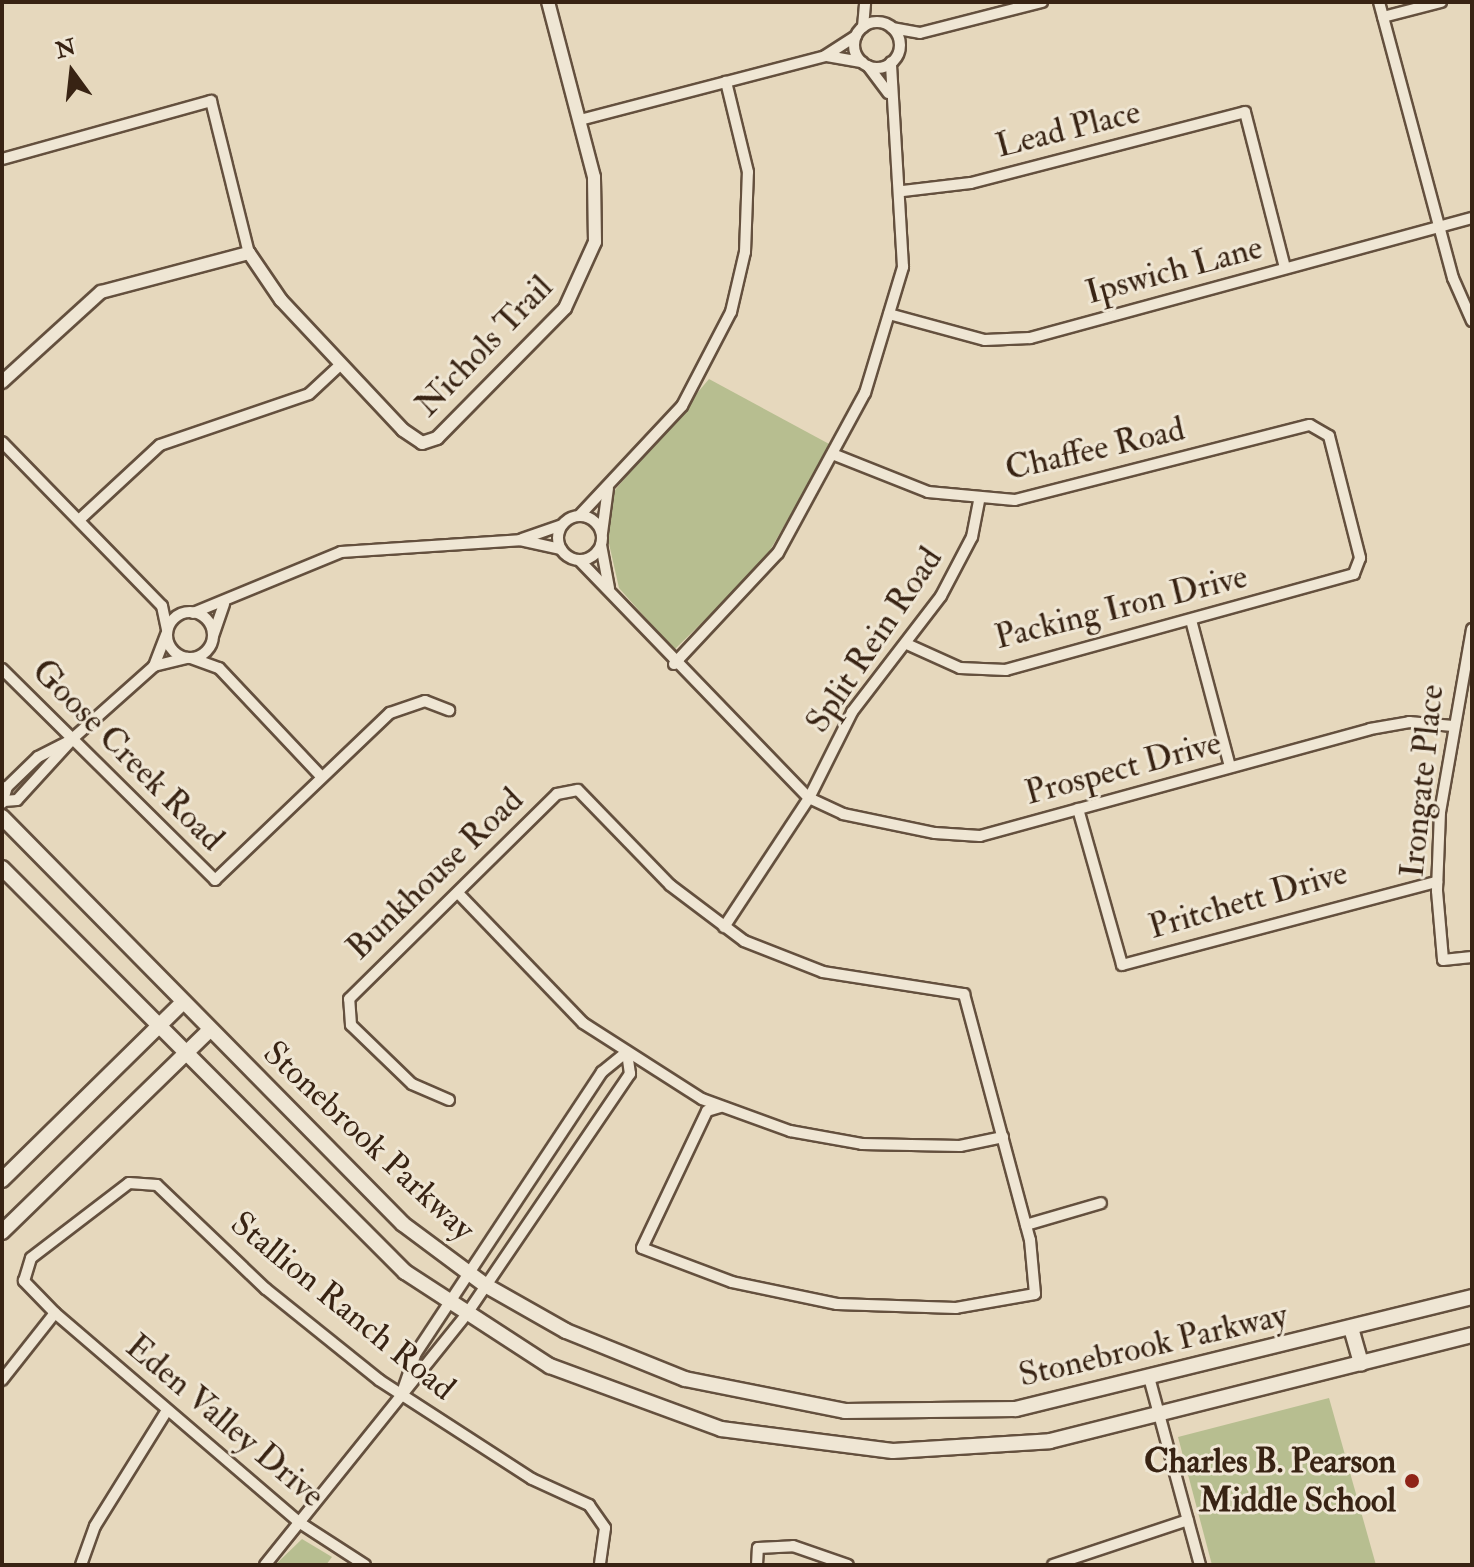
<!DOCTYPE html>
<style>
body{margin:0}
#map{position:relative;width:1474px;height:1567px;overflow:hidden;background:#e6d8bd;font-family:"IM FELL Double Pica",serif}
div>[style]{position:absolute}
.green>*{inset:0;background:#b7be90}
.roads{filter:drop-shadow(2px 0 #64503e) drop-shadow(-2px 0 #64503e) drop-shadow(0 2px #64503e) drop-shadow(0 -2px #64503e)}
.minor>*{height:10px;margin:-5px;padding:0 5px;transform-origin:5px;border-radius:5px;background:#efe6d4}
.minor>.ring{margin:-5px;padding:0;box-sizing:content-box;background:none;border:10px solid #efe6d4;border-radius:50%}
.tertiary>*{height:12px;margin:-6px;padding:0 6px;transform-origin:6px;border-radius:6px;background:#efe6d4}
.secondary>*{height:14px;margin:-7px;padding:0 7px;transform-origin:7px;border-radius:7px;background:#efe6d4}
.dots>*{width:22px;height:22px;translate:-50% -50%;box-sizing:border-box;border:4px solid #efe6d4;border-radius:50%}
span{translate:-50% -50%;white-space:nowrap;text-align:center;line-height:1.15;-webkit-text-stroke:6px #efe6d4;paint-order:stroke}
.street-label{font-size:34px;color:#382313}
.poi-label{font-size:34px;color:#382313;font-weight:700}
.right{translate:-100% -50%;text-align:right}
.frame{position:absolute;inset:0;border:4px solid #382313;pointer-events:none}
.north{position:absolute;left:32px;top:32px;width:80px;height:80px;-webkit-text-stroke:6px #efe6d4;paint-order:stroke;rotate:345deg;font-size:22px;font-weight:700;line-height:32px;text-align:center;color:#382313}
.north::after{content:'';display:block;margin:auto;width:28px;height:36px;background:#382313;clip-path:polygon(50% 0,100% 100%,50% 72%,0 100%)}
</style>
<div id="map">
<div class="green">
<div style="clip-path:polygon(709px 379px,831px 445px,762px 564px,674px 650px,619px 588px,605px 526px,615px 490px)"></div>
<div style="clip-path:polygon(1329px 1398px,1376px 1565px,1212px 1565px,1178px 1437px)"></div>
<div style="clip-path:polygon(302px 1539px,332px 1557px,326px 1565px,275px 1565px)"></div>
</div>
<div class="roads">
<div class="minor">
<div style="left:1379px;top:2px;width:286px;rotate:75deg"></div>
<div style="left:1453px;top:278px;width:47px;rotate:66.2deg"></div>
<div style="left:1383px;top:17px;width:60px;rotate:-14.5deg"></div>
<div class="ring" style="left:854px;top:22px;width:36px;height:36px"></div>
<div style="left:863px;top:27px;width:25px;rotate:-85deg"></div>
<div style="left:892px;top:28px;width:28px;rotate:10deg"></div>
<div style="left:920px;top:33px;width:126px;rotate:-14.3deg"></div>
<div style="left:827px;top:56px;width:36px;rotate:10deg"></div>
<div style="left:868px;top:66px;width:34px;rotate:53deg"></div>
<div style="left:580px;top:120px;width:253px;rotate:-14.6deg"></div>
<div style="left:825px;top:56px;width:37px;rotate:-33deg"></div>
<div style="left:2px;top:159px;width:217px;rotate:-15.5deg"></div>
<div style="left:211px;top:101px;width:157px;rotate:76deg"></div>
<div style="left:903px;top:191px;width:68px;rotate:-6.7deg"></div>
<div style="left:971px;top:183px;width:283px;rotate:-14.5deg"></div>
<div style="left:1245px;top:112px;width:161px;rotate:75.6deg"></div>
<div style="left:889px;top:314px;width:99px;rotate:15.2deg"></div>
<div style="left:985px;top:340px;width:45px;rotate:-2.5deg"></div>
<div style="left:1030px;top:338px;width:458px;rotate:-15.2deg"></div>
<div style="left:2px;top:442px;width:229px;rotate:45.7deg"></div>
<div style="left:162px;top:606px;width:25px;rotate:78deg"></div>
<div style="left:835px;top:455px;width:100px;rotate:21.7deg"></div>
<div style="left:928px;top:492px;width:87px;rotate:5.3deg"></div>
<div style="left:1015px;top:500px;width:304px;rotate:-14.3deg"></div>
<div style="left:1310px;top:425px;width:22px;rotate:30deg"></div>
<div style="left:1329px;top:436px;width:126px;rotate:75.7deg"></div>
<div style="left:1360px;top:558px;width:17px;rotate:111deg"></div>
<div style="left:1354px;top:574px;width:361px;rotate:164.6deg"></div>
<div style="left:1006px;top:670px;width:46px;rotate:-177.5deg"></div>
<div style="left:960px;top:668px;width:56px;rotate:-155.7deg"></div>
<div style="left:579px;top:516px;width:151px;rotate:-46.9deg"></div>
<div style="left:682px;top:406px;width:106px;rotate:-62.5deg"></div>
<div style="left:731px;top:312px;width:62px;rotate:-76.9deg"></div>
<div style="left:745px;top:252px;width:80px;rotate:-87.9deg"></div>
<div style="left:748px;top:172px;width:93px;rotate:-103.7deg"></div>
<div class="ring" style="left:558px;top:516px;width:34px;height:34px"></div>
<div style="left:79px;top:520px;width:110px;rotate:-42.8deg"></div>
<div style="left:160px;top:445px;width:157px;rotate:-18.9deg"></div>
<div style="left:309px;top:394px;width:42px;rotate:-43.1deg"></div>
<div style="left:602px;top:533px;width:45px;rotate:-82.4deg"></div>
<div style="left:522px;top:539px;width:42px;rotate:-19.3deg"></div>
<div style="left:601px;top:545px;width:44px;rotate:79.5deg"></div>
<div style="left:579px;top:560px;width:331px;rotate:46deg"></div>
<div style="left:809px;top:798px;width:38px;rotate:25deg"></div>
<div style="left:843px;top:814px;width:94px;rotate:11.7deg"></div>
<div style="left:935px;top:833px;width:45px;rotate:3.8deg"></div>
<div style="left:980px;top:836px;width:404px;rotate:-15.3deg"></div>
<div style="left:1370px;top:729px;width:40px;rotate:-10deg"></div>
<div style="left:1409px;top:722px;width:44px;rotate:5.2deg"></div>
<div class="ring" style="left:167px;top:612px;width:36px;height:36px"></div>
<div style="left:193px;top:613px;width:160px;rotate:-22.4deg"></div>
<div style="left:341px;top:552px;width:179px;rotate:-3.8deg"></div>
<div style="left:520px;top:540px;width:42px;rotate:12.4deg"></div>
<div style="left:1191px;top:620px;width:152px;rotate:75.1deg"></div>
<div style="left:1472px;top:629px;width:186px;rotate:99.9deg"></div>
<div style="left:1440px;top:812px;width:79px;rotate:92.2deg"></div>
<div style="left:1437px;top:891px;width:69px;rotate:85deg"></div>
<div style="left:1443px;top:960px;width:29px;rotate:-6deg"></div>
<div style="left:213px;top:636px;width:34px;rotate:-71deg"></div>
<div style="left:191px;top:658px;width:30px;rotate:20deg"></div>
<div style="left:219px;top:668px;width:147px;rotate:46.7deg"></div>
<div style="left:674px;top:664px;width:152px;rotate:-46.9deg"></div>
<div style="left:778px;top:553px;width:182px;rotate:-61.5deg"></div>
<div style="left:865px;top:393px;width:132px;rotate:-73.2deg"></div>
<div style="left:903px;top:267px;width:205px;rotate:-93.4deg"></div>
<div style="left:154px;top:666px;width:34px;rotate:-69deg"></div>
<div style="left:2px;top:669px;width:300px;rotate:44.7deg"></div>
<div style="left:215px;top:880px;width:242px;rotate:-43.7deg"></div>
<div style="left:390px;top:713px;width:37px;rotate:-19deg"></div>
<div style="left:425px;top:701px;width:26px;rotate:21deg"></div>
<div style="left:4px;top:801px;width:13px;rotate:-4deg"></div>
<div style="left:17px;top:800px;width:79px;rotate:-47.6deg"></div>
<div style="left:2px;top:803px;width:17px;rotate:-73deg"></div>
<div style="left:7px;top:787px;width:43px;rotate:-44.1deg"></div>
<div style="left:38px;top:757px;width:37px;rotate:-27deg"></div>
<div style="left:71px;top:740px;width:111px;rotate:-41.7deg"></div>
<div style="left:154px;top:666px;width:34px;rotate:-14deg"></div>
<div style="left:1078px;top:809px;width:162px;rotate:74.2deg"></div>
<div style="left:1122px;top:965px;width:326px;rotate:-14.8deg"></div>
<div style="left:458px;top:893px;width:180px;rotate:46.1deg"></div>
<div style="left:583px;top:1023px;width:141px;rotate:32.6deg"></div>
<div style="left:702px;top:1099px;width:94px;rotate:20deg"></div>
<div style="left:790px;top:1131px;width:73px;rotate:10.2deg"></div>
<div style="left:862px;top:1144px;width:98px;rotate:1.2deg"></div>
<div style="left:960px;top:1146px;width:44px;rotate:-11.8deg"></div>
<div style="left:724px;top:927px;width:154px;rotate:-56.6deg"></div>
<div style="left:809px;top:798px;width:96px;rotate:-63.4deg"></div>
<div style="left:852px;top:712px;width:146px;rotate:-52.5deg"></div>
<div style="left:941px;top:596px;width:67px;rotate:-62.3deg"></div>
<div style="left:972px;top:537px;width:38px;rotate:-79deg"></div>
<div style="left:449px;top:1100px;width:40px;rotate:-156.6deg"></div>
<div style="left:412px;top:1084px;width:85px;rotate:-136deg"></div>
<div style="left:351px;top:1025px;width:26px;rotate:-94deg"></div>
<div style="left:349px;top:999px;width:292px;rotate:-44.6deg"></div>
<div style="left:557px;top:794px;width:21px;rotate:-11deg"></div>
<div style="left:578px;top:790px;width:132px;rotate:45.9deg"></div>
<div style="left:670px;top:885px;width:93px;rotate:37.1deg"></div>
<div style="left:744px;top:941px;width:85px;rotate:21.4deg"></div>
<div style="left:823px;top:972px;width:143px;rotate:8.9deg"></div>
<div style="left:964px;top:994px;width:255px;rotate:75deg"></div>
<div style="left:1030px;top:1240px;width:54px;rotate:84.7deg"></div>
<div style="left:1035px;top:1294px;width:80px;rotate:170deg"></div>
<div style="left:956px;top:1308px;width:119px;rotate:-178.1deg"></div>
<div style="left:837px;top:1304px;width:107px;rotate:-168.2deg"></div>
<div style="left:732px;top:1282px;width:96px;rotate:-159.3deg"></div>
<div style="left:642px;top:1248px;width:152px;rotate:-64.6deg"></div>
<div style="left:707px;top:1111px;width:14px;rotate:-17deg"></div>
<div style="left:1026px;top:1225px;width:78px;rotate:-16.3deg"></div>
<div style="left:2px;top:1380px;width:85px;rotate:-51.7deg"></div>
<div style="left:1150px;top:1381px;width:191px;rotate:74.8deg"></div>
<div style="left:403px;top:1390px;width:39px;rotate:-71deg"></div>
<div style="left:416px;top:1353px;width:337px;rotate:-56.5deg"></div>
<div style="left:602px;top:1072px;width:32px;rotate:-39deg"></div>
<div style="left:81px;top:1565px;width:41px;rotate:-70.3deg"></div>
<div style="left:95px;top:1526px;width:134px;rotate:-58.1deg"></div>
<div style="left:265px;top:1565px;width:321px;rotate:-51.2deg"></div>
<div style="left:466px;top:1315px;width:292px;rotate:-55.8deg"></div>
<div style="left:630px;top:1074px;width:22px;rotate:-98deg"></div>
<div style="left:365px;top:1565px;width:77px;rotate:-147.1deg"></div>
<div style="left:300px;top:1523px;width:323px;rotate:-139.4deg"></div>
<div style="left:55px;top:1313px;width:45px;rotate:-134.1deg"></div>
<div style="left:24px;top:1281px;width:24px;rotate:-73deg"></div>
<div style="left:31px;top:1258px;width:123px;rotate:-37.4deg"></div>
<div style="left:129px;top:1183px;width:28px;rotate:4deg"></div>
<div style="left:157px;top:1185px;width:151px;rotate:43.7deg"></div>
<div style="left:266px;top:1289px;width:145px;rotate:38.8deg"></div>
<div style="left:379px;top:1380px;width:182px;rotate:32.9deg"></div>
<div style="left:532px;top:1479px;width:63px;rotate:24.5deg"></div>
<div style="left:589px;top:1505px;width:28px;rotate:55deg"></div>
<div style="left:605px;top:1528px;width:37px;rotate:98deg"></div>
<div style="left:757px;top:1565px;width:17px;rotate:-87deg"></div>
<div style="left:758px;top:1548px;width:35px;rotate:-3deg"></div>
<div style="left:793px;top:1546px;width:58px;rotate:19.1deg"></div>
<div style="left:1053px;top:1565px;width:142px;rotate:-18.4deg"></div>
</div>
<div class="tertiary">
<div style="left:2px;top:382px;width:134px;rotate:-42.3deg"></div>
<div style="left:101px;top:292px;width:153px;rotate:-14.8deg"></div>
<div style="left:249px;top:253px;width:57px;rotate:55.8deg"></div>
<div style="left:281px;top:300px;width:178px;rotate:46.8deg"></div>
<div style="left:403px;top:430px;width:23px;rotate:34deg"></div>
<div style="left:422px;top:443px;width:16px;rotate:-18deg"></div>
<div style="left:437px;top:438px;width:182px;rotate:-45.4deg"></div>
<div style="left:565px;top:308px;width:72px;rotate:-65.6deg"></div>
<div style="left:595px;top:242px;width:65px;rotate:-90.9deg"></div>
<div style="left:594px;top:177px;width:181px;rotate:-104.7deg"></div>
</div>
<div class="secondary">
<div style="left:2px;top:817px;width:571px;rotate:45.43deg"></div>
<div style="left:403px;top:1224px;width:102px;rotate:36.6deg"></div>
<div style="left:485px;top:1285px;width:93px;rotate:29.6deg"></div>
<div style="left:566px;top:1331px;width:128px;rotate:22deg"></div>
<div style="left:685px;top:1379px;width:163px;rotate:11.3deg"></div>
<div style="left:845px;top:1411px;width:171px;rotate:-0.7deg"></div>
<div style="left:1016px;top:1409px;width:470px;rotate:-13.8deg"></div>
<div style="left:2px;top:868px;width:571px;rotate:45.07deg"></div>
<div style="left:405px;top:1272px;width:173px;rotate:33deg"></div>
<div style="left:550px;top:1366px;width:182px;rotate:20.2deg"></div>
<div style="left:721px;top:1429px;width:173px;rotate:7.3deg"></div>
<div style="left:893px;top:1451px;width:157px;rotate:-3.6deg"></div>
<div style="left:1050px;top:1441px;width:435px;rotate:-14.1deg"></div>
<div style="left:2px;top:1180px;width:254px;rotate:-44.5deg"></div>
<div style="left:2px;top:1232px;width:290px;rotate:-44.2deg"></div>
<div style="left:1351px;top:1328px;width:37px;rotate:74deg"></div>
</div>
</div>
<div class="dots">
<div style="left:1412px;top:1481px;background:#8f2418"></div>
</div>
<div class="street-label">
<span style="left:1068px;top:129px;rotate:-14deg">Lead Place</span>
<span style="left:1174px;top:270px;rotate:-15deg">Ipswich Lane</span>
<span style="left:484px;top:346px;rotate:-46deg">Nichols Trail</span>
<span style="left:1095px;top:449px;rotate:-13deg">Chaffee Road</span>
<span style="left:1121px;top:607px;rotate:-14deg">Packing Iron Drive</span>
<span style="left:874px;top:640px;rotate:-56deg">Split Rein Road</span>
<span style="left:128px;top:755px;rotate:45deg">Goose Creek Road</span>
<span style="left:1123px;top:768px;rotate:-15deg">Prospect Drive</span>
<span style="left:1422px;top:781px;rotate:-84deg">Irongate Place</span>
<span style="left:435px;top:874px;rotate:-44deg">Bunkhouse Road</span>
<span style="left:1248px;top:900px;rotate:-16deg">Pritchett Drive</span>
<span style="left:369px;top:1141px;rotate:43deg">Stonebrook Parkway</span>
<span style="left:343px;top:1306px;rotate:39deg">Stallion Ranch Road</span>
<span style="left:1153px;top:1345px;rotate:-13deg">Stonebrook Parkway</span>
<span style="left:225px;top:1421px;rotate:40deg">Eden Valley Drive</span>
</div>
<div class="poi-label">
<span class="right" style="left:1396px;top:1481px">Charles B. Pearson<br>Middle School</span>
</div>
<div class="frame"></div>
<div class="north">N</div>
</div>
